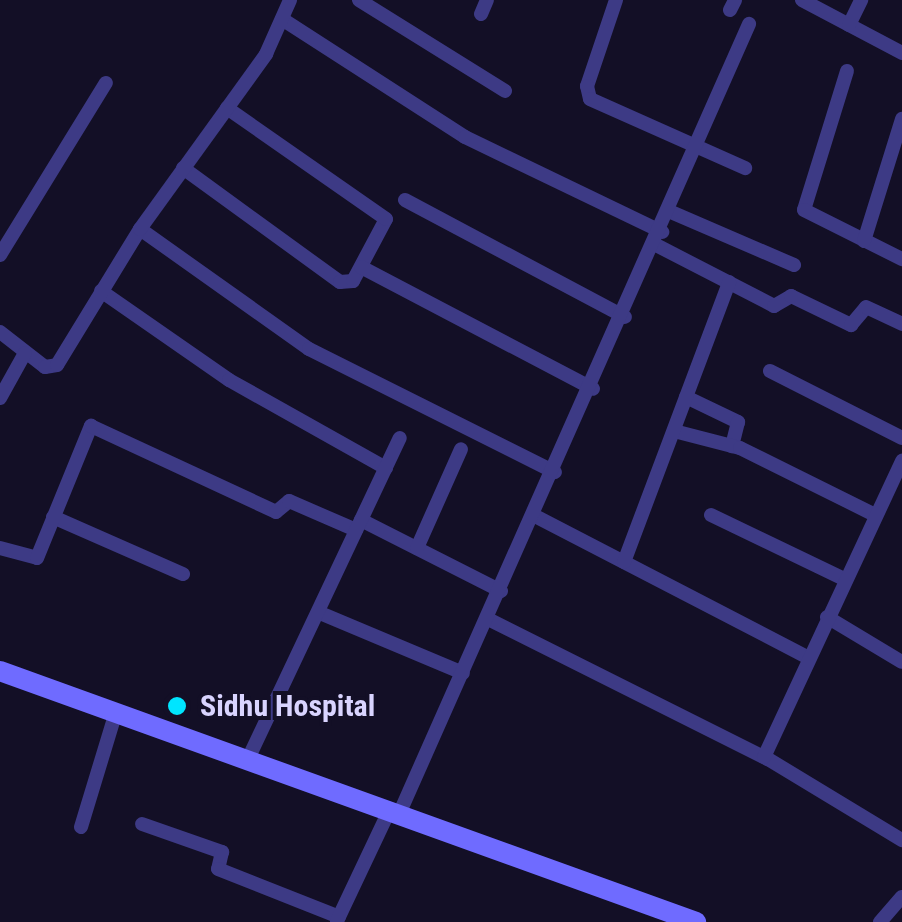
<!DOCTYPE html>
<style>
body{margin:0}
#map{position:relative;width:902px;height:922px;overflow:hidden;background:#130f26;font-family:"Roboto Condensed",sans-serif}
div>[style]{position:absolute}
.minor>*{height:14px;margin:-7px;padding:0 7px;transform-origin:7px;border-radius:7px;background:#3d3a85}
.secondary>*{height:20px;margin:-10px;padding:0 10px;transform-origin:10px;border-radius:10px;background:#6f6bff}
.dots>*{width:28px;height:28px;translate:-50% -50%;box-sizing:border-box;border:5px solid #130f26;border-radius:50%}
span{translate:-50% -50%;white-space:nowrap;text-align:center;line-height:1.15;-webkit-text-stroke:8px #130f26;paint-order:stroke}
.poi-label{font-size:30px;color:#d9d4ff;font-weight:700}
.left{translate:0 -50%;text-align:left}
</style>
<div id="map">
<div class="minor">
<div style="left:359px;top:0;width:172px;rotate:31.9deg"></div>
<div style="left:616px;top:0;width:91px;rotate:108.6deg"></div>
<div style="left:587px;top:86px;width:13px;rotate:77deg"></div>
<div style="left:590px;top:99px;width:170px;rotate:24deg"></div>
<div style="left:802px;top:0;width:113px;rotate:27.9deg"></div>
<div style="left:730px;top:10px;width:11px;rotate:-63deg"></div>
<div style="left:481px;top:14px;width:15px;rotate:-67deg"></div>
<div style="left:282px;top:19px;width:218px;rotate:32.8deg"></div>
<div style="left:465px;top:137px;width:219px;rotate:25.7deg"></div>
<div style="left:849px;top:25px;width:28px;rotate:-64deg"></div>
<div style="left:847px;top:71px;width:145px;rotate:107.2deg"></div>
<div style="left:804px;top:210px;width:110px;rotate:26.6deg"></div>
<div style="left:183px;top:168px;width:194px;rotate:36deg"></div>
<div style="left:340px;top:282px;width:13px;rotate:-4deg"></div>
<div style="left:353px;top:281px;width:70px;rotate:-62deg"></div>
<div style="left:386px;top:219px;width:194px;rotate:-145.1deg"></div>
<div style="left:405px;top:200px;width:249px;rotate:28deg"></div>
<div style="left:671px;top:212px;width:134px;rotate:23.3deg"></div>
<div style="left:140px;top:229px;width:207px;rotate:35.4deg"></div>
<div style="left:309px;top:349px;width:275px;rotate:26.6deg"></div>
<div style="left:864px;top:241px;width:128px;rotate:-72.7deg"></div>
<div style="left:656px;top:245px;width:133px;rotate:27.3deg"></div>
<div style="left:774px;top:306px;width:20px;rotate:-30deg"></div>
<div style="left:791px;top:296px;width:67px;rotate:25.8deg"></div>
<div style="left:851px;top:325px;width:23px;rotate:-50deg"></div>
<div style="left:866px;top:307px;width:40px;rotate:25deg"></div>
<div style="left:0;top:255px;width:202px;rotate:-58.4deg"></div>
<div style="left:361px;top:267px;width:262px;rotate:27.7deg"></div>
<div style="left:101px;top:291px;width:156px;rotate:34.8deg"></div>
<div style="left:229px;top:380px;width:180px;rotate:29.3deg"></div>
<div style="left:0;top:332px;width:57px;rotate:37.9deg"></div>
<div style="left:45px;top:367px;width:12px;rotate:-9deg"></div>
<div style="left:57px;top:365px;width:159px;rotate:-58.6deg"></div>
<div style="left:140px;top:229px;width:216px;rotate:-54.2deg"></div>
<div style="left:266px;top:54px;width:59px;rotate:-66deg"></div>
<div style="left:770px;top:371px;width:148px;rotate:26.9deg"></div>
<div style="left:686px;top:397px;width:58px;rotate:25.7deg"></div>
<div style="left:738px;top:422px;width:25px;rotate:104deg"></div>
<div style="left:0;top:398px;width:51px;rotate:-60.9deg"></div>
<div style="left:674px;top:431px;width:68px;rotate:14.4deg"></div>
<div style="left:740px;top:448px;width:151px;rotate:26.4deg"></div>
<div style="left:711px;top:515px;width:148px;rotate:25.7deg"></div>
<div style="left:535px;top:516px;width:309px;rotate:27.4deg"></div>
<div style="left:53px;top:517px;width:142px;rotate:23.7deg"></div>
<div style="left:361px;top:520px;width:157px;rotate:26.9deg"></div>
<div style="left:0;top:548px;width:38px;rotate:15deg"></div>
<div style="left:37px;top:558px;width:143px;rotate:-67.8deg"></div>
<div style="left:91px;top:426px;width:204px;rotate:24.9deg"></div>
<div style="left:276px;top:512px;width:17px;rotate:-40deg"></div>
<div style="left:289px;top:501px;width:73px;rotate:23.4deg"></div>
<div style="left:417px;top:548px;width:108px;rotate:-66deg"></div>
<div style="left:624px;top:562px;width:299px;rotate:-69.4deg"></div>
<div style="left:320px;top:613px;width:155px;rotate:22.8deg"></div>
<div style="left:827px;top:617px;width:87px;rotate:31deg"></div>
<div style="left:488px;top:619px;width:313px;rotate:26.6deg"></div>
<div style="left:768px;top:759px;width:157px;rotate:31.2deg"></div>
<div style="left:764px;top:757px;width:327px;rotate:-65deg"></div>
<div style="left:248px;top:759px;width:355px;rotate:-64.7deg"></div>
<div style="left:400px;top:812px;width:862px;rotate:-66.11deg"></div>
<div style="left:142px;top:824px;width:85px;rotate:19.3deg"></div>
<div style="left:222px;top:852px;width:17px;rotate:103deg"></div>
<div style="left:218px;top:869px;width:130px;rotate:21.6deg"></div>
<div style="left:81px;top:827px;width:120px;rotate:-73.1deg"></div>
<div style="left:337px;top:921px;width:124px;rotate:-64.7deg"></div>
<div style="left:880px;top:922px;width:33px;rotate:-49deg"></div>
</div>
<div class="secondary">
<div style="left:0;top:671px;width:740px;rotate:19.83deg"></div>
</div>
<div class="dots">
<div style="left:177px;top:706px;background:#00e5ff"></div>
</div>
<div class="poi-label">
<span class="left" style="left:200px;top:706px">Sidhu Hospital</span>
</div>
</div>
